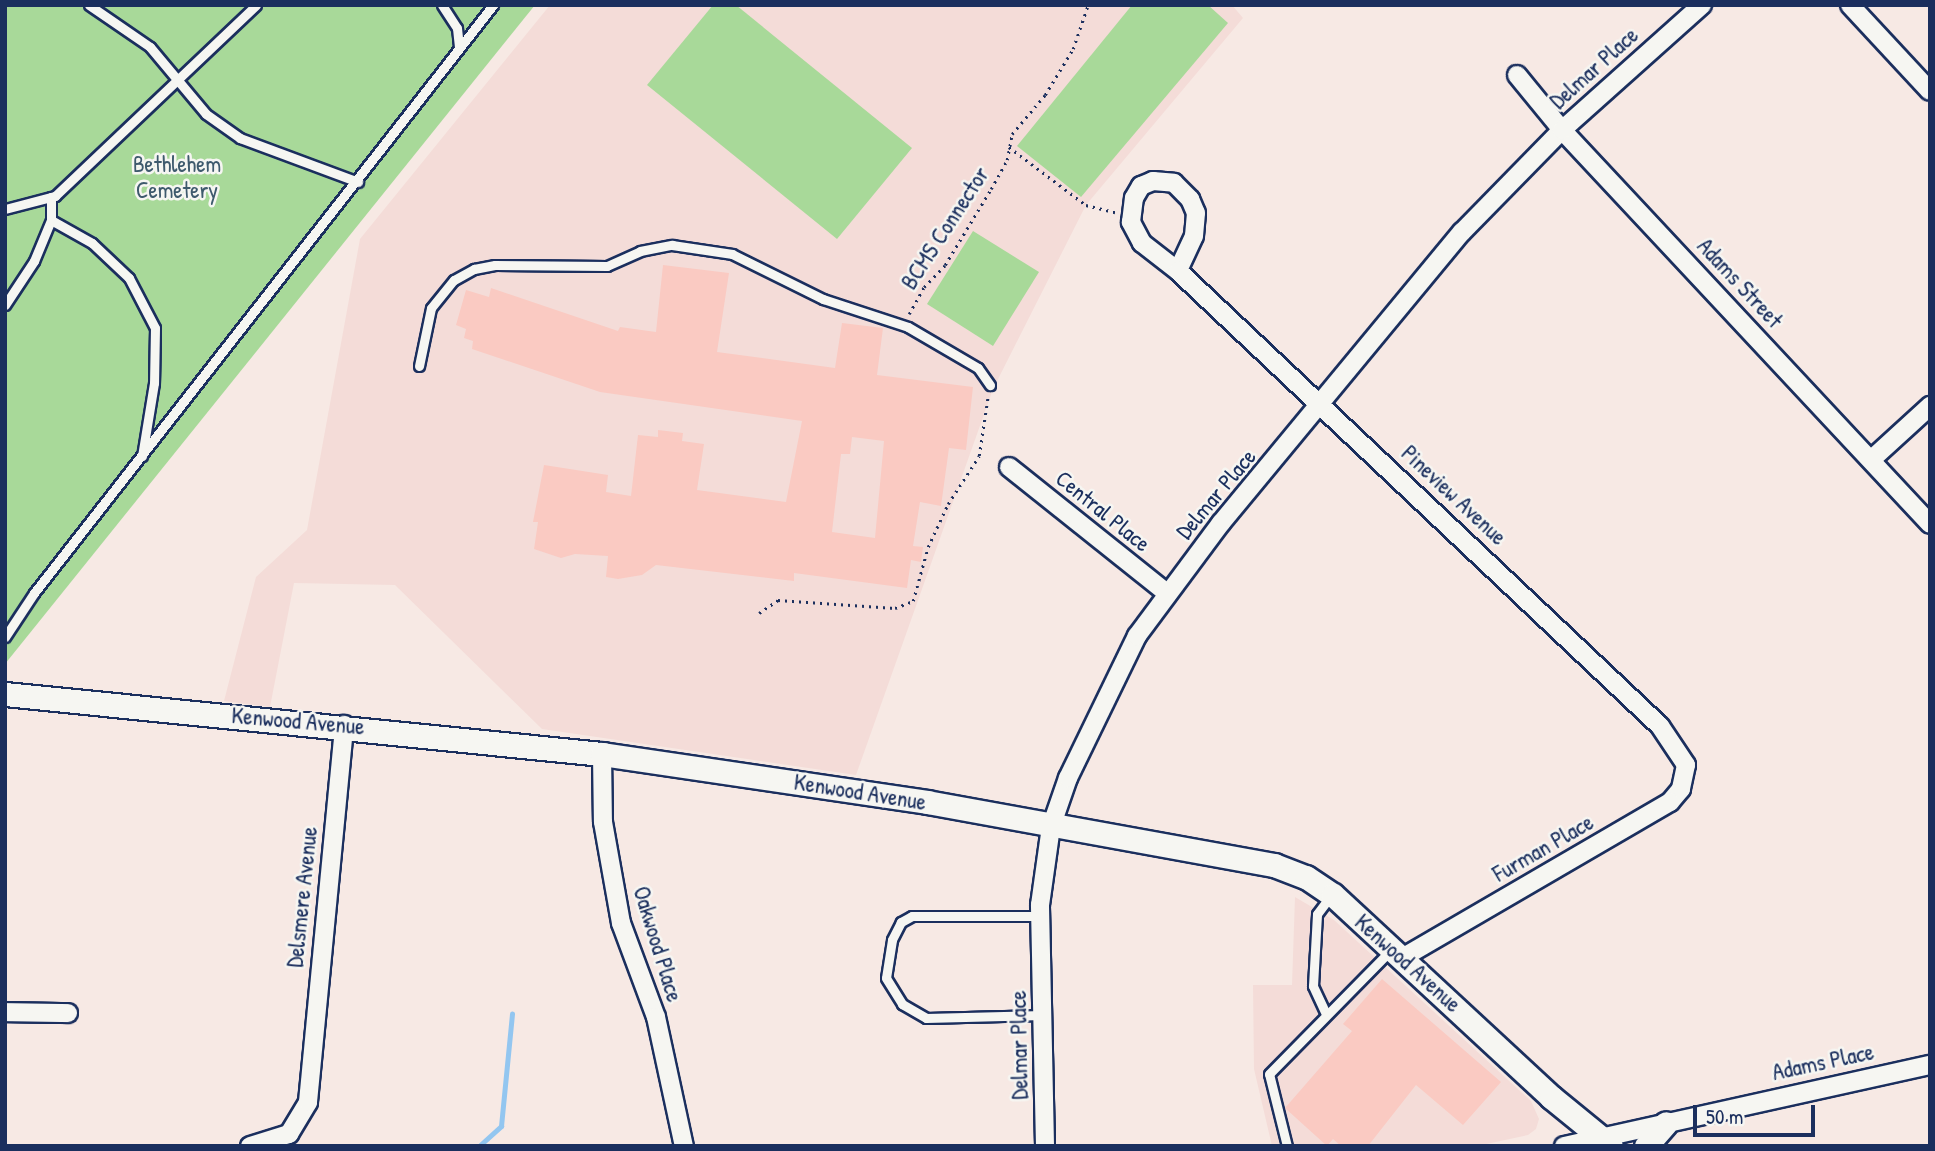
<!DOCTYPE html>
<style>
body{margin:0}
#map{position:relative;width:1935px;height:1151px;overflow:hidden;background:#f7e9e4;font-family:"Patrick Hand",sans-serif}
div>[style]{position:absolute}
.built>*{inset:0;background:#f4dcd8}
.green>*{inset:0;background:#a8d999}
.stream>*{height:5px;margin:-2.5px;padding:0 2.5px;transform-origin:2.5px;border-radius:2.5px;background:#93c6f0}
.building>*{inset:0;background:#facac2}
.path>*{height:2.5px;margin-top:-1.25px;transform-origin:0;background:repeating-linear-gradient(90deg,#1b2f5e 0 2px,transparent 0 7px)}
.roads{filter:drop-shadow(2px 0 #1b2f5e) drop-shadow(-2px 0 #1b2f5e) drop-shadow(0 2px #1b2f5e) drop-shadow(0 -2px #1b2f5e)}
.service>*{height:9px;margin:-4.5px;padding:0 4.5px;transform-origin:4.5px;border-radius:4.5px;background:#f6f6f2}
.minor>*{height:18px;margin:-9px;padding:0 9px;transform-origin:9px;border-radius:9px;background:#f6f6f2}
.tertiary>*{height:23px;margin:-11.5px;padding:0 11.5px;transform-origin:11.5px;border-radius:11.5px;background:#f6f6f2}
span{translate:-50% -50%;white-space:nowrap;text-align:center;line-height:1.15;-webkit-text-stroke:5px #f6f6f2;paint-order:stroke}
.street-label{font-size:23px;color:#1b2f5e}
.park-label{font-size:23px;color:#3e5a6d}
.frame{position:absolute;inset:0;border:7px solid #1b2f5e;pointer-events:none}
.scale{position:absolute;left:1693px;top:1105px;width:122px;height:32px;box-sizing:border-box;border:4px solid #1b2f5e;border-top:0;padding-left:9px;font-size:21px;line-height:24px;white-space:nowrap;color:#1b2f5e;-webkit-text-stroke:5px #f6f6f2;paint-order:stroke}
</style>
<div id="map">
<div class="built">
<div style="clip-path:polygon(550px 5px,1232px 5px,1243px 18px,1086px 205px,993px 389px,856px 775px,542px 729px,395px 585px,294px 583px,270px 707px,224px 701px,256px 577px,307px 530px,360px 239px)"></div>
<div style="clip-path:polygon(1295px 897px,1334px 920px,1531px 1101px,1539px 1119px,1536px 1129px,1528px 1135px,1477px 1146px,1272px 1146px,1254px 1069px,1253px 985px,1292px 985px)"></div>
</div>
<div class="green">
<div style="clip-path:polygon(5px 5px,535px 5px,5px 664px)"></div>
<div style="clip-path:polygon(713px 5px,736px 5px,912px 148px,837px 239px,647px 85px)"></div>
<div style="clip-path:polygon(1132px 5px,1208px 5px,1228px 23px,1081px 197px,1017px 146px)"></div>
<div style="clip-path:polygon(973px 231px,1039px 272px,993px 346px,927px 304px)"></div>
</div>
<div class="stream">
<div style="left:479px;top:1146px;width:30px;rotate:-42deg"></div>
<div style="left:501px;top:1126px;width:113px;rotate:-84.4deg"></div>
</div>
<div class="building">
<div style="clip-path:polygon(evenodd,663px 265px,729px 273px,717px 352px,835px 368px,842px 323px,883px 328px,877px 375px,973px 387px,966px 450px,949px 448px,941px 506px,920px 502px,913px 546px,923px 547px,921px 562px,911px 560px,907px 588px,794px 573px,794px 581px,656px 565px,642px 575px,618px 579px,606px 577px,608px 556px,575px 554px,561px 558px,534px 549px,538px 522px,533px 522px,544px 465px,608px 475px,606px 492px,631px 496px,638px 435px,658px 437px,658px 430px,683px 433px,682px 441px,704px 444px,697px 490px,786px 502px,802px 421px,600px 392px,472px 349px,473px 341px,464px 338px,466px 329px,456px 325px,466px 290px,489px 297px,491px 288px,618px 331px,620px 327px,656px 332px,663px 265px,852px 437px,884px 441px,875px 538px,832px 532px,841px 454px,850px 454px,852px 437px)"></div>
<div style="clip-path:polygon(1382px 979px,1501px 1082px,1463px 1125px,1416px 1085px,1368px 1146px,1341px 1146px,1333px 1139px,1327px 1146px,1285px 1108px,1352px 1031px,1343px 1024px)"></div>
</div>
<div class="path">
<div style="left:1009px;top:147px;width:96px;rotate:37deg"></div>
<div style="left:1086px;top:205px;width:30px;rotate:14deg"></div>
<div style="left:909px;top:314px;width:31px;rotate:-61deg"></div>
<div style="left:924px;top:287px;width:30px;rotate:-46deg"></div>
<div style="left:945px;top:265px;width:89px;rotate:-58.8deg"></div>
<div style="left:991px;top:189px;width:33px;rotate:-61deg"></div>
<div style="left:1007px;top:160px;width:26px;rotate:-79deg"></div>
<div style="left:1012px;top:134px;width:51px;rotate:-49.8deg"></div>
<div style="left:1045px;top:95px;width:54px;rotate:-58.7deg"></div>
<div style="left:1073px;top:49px;width:46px;rotate:-71.2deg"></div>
<div style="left:759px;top:613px;width:23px;rotate:-34deg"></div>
<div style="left:778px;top:600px;width:117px;rotate:3.9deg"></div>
<div style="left:895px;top:608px;width:19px;rotate:-21deg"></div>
<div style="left:913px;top:601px;width:56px;rotate:-74.5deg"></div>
<div style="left:928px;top:547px;width:47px;rotate:-65.1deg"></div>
<div style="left:948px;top:504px;width:57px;rotate:-57.1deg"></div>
<div style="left:979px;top:456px;width:61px;rotate:-81.5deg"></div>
</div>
<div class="roads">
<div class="service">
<div style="left:89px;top:5px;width:74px;rotate:34.5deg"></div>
<div style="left:150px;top:47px;width:87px;rotate:50.1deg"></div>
<div style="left:206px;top:114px;width:42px;rotate:35.2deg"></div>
<div style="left:240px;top:138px;width:126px;rotate:20.4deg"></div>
<div style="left:442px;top:5px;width:27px;rotate:57deg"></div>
<div style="left:457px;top:28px;width:20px;rotate:84deg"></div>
<div style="left:5px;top:209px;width:52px;rotate:-14.6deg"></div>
<div style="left:55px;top:196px;width:277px;rotate:-43.5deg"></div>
<div style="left:51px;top:220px;width:47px;rotate:29.3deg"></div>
<div style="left:92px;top:243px;width:51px;rotate:43.4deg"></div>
<div style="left:129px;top:278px;width:56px;rotate:62.5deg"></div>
<div style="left:155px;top:328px;width:55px;rotate:91deg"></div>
<div style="left:154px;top:383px;width:74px;rotate:99.3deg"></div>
<div style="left:5px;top:305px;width:53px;rotate:-56.6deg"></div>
<div style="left:34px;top:261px;width:44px;rotate:-67.5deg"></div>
<div style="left:51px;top:220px;width:23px;rotate:-90deg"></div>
<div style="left:419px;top:366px;width:59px;rotate:-78.3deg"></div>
<div style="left:431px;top:308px;width:36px;rotate:-51deg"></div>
<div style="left:454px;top:280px;width:23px;rotate:-29deg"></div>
<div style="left:474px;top:269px;width:21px;rotate:-11deg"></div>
<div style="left:495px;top:265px;width:112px;rotate:0.5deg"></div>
<div style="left:607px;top:266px;width:36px;rotate:-24deg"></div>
<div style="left:640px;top:251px;width:33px;rotate:-11deg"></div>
<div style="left:672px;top:245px;width:61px;rotate:8.5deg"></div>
<div style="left:732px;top:254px;width:102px;rotate:26.3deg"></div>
<div style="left:823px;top:299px;width:89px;rotate:18.2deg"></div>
<div style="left:908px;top:327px;width:81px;rotate:30.4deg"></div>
<div style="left:978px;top:368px;width:21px;rotate:55deg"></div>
<div style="left:5px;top:637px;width:53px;rotate:-56.6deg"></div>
<div style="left:34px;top:593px;width:746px;rotate:-52.02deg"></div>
<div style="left:1040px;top:916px;width:128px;rotate:180deg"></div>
<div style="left:912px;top:916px;width:13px;rotate:151deg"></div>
<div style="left:901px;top:922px;width:20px;rotate:117deg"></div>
<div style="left:892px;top:940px;width:38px;rotate:99deg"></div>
<div style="left:886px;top:978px;width:31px;rotate:58deg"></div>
<div style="left:902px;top:1004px;width:28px;rotate:30deg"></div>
<div style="left:926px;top:1018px;width:117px;rotate:-1.5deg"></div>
<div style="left:1326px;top:1014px;width:31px;rotate:-115deg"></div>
<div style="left:1313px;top:986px;width:72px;rotate:-86.8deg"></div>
<div style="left:1317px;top:914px;width:25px;rotate:-53deg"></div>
<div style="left:1287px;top:1146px;width:74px;rotate:-104deg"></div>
<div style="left:1269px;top:1074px;width:173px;rotate:-45.5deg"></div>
</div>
<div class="minor">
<div style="left:1850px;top:5px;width:117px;rotate:47.1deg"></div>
<div style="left:1517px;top:75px;width:71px;rotate:50.7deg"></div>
<div style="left:1562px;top:130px;width:539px;rotate:46.95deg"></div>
<div style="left:1153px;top:181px;width:21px;rotate:5deg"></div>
<div style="left:1174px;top:183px;width:23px;rotate:45deg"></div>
<div style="left:1190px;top:199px;width:15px;rotate:67deg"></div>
<div style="left:1196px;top:213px;width:23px;rotate:95deg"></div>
<div style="left:1194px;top:236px;width:38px;rotate:115deg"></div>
<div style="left:1178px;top:271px;width:46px;rotate:-142.1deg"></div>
<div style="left:1142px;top:243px;width:24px;rotate:-118deg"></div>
<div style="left:1131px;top:222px;width:24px;rotate:-83deg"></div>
<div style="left:1134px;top:198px;width:14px;rotate:-60deg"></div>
<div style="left:1141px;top:186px;width:13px;rotate:-23deg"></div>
<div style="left:1178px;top:271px;width:663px;rotate:43.35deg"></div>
<div style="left:1660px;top:726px;width:47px;rotate:56.3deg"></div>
<div style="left:1686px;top:765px;width:25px;rotate:102deg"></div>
<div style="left:1681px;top:789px;width:17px;rotate:130deg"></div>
<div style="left:1670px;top:802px;width:308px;rotate:149.8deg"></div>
<div style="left:1872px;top:459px;width:79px;rotate:-42.4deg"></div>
<div style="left:1009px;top:467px;width:203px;rotate:38.6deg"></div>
<div style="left:602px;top:754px;width:68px;rotate:89.2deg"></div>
<div style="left:603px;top:822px;width:103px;rotate:79.9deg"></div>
<div style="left:621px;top:923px;width:100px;rotate:69.6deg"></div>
<div style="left:656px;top:1017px;width:132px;rotate:77.8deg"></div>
<div style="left:5px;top:1012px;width:63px;rotate:0.9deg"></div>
<div style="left:250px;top:1146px;width:41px;rotate:-17.1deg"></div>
<div style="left:289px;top:1134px;width:37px;rotate:-59deg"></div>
<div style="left:308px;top:1102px;width:379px;rotate:-84.5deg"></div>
<div style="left:1045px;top:1146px;width:241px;rotate:-91.2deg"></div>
<div style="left:1040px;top:905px;width:79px;rotate:-82deg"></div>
<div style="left:1051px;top:827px;width:52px;rotate:-70.9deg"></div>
<div style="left:1068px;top:778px;width:158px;rotate:-64.1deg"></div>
<div style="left:1137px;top:636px;width:141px;rotate:-53.4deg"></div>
<div style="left:1221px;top:523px;width:378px;rotate:-50.4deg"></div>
<div style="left:1462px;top:232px;width:143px;rotate:-45.6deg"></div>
<div style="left:1562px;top:130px;width:188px;rotate:-41.8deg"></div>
<div style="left:1564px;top:1146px;width:375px;rotate:-12.5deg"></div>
</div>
<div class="tertiary">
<div style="left:5px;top:694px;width:600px;rotate:5.74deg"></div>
<div style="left:602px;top:754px;width:329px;rotate:8.4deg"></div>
<div style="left:927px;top:802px;width:353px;rotate:10.3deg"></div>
<div style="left:1274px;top:865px;width:34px;rotate:21deg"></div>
<div style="left:1306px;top:877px;width:32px;rotate:34deg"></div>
<div style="left:1333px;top:895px;width:297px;rotate:42.8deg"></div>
<div style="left:1551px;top:1097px;width:77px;rotate:39.2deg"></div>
<div style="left:1646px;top:1146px;width:30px;rotate:-49deg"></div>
</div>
</div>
<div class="street-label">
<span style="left:1594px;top:68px;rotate:-42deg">Delmar Place</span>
<span style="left:945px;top:228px;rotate:-57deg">BCMS Connector</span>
<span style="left:1740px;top:283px;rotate:47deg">Adams Street</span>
<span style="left:1216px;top:494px;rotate:-50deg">Delmar Place</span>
<span style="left:1454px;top:495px;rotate:43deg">Pineview Avenue</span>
<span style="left:1103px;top:511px;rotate:39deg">Central Place</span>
<span style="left:298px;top:721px;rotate:5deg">Kenwood Avenue</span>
<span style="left:860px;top:792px;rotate:9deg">Kenwood Avenue</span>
<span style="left:1543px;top:848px;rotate:-30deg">Furman Place</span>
<span style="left:302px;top:897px;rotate:-84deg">Delsmere Avenue</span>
<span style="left:658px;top:944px;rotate:73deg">Oakwood Place</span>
<span style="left:1408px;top:963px;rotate:42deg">Kenwood Avenue</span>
<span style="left:1019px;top:1045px;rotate:-91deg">Delmar Place</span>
<span style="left:1823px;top:1062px;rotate:-12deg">Adams Place</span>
</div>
<div class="park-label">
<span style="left:177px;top:177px">Bethlehem<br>Cemetery</span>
</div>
<div class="frame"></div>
<div class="scale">50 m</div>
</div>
